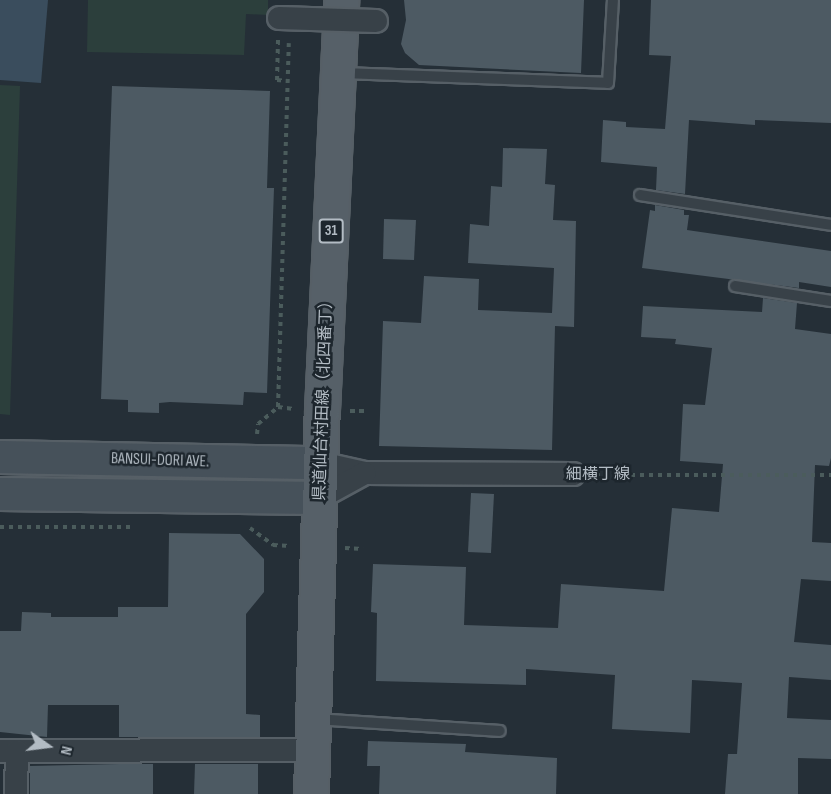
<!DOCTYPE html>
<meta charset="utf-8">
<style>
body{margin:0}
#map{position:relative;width:831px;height:794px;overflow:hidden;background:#252f37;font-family:"Sofia Sans Condensed","Noto Sans JP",sans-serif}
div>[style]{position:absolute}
.green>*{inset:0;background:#2c3f3c}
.water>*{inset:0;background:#3a4d5d}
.building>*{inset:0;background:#4d5a63}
.path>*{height:4px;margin-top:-2px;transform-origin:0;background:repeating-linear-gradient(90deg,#4b5c5c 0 4.5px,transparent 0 9px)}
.roads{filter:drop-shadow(2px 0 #565f66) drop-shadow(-2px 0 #565f66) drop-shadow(0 2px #565f66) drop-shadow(0 -2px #565f66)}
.lane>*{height:10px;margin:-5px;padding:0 5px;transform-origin:5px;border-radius:5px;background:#384148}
.street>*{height:22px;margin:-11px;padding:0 11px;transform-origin:11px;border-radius:11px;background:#384148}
.secondary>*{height:32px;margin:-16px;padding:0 16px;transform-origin:16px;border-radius:16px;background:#46515a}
.primary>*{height:33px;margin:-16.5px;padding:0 16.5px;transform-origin:16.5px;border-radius:16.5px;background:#566068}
.bridges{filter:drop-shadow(2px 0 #565f66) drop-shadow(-2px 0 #565f66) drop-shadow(0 2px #565f66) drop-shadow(0 -2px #565f66)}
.street-bridge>*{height:22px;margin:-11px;padding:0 11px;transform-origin:11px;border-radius:11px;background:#384148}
span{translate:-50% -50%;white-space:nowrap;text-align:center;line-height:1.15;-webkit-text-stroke:5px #1d262d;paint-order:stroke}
.shield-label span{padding:2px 4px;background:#1d262d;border:2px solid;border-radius:4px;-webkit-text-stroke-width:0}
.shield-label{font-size:15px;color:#b3bcc4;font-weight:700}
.street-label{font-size:16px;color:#b3bcc4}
.north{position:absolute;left:18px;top:716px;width:60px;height:60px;-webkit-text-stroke:4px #1d262d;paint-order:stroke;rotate:104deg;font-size:16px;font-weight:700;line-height:24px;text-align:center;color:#b3bcc4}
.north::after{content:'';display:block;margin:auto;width:21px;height:27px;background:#b3bcc4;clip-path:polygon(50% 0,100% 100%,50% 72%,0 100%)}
</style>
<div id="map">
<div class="green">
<div style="clip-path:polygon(88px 0,268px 0,268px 15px,246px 14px,244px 55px,87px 52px)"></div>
<div style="clip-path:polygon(0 85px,20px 86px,10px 415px,0 414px)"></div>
</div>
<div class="water">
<div style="clip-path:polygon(0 0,48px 0,41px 83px,0 80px)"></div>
</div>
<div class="building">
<div style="clip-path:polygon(404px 0,584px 0,581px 73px,419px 65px,405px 53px,401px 44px,406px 20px)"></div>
<div style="clip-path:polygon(651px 0,831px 0,831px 123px,755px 120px,755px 125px,689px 120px,685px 194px,656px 190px,657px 167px,601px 162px,603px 120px,626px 122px,626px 127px,665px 129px,671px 56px,649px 55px)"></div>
<div style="clip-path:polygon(112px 86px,270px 91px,267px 188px,274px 188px,267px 393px,244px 392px,243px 405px,170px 402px,159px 403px,159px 413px,128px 412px,128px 400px,101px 399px)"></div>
<div style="clip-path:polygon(503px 148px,547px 149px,545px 184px,555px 185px,553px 220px,576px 221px,574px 327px,555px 326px,552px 450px,379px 446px,383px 321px,421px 323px,424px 276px,479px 279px,478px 310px,552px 313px,554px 268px,468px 263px,470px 224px,489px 226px,491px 186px,502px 187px)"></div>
<div style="clip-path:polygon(655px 205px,684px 210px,684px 215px,689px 215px,687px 230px,831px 251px,831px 287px,799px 282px,799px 288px,642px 268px,650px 210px,655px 211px)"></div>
<div style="clip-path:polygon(384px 219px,416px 220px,414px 260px,383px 259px)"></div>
<div style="clip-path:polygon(763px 298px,797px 303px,795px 329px,831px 334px,831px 458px,829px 466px,815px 465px,812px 542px,831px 543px,831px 581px,801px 579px,794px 642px,831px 645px,831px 680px,789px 677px,787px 718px,831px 720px,831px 759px,798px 758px,798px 794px,725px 794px,728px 754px,737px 754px,742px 683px,692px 680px,690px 733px,612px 729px,615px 675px,526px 669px,526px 685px,376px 681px,377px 613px,371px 612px,373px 564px,466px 567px,464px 625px,558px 628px,561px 584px,664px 591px,672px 508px,719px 512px,723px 464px,680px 461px,683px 404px,705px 405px,712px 348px,675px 344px,676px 339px,641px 337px,643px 306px,762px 312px)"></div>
<div style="clip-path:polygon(471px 493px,494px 494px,491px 553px,468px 552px)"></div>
<div style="clip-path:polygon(169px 533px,240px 534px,264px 559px,264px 592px,246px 614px,246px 714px,260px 715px,260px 737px,119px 737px,119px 705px,48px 705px,47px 737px,0 732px,0 631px,21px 631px,22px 612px,51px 613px,51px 617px,118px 617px,118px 607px,168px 607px)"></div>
<div style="clip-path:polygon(368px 741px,466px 744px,465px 752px,557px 758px,556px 794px,379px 794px,380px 766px,367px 766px)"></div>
<div style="clip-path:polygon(119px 764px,153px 764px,153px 794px,30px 794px,30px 766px)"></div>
<div style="clip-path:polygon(195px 764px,258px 764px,258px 794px,194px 794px)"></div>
</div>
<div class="path">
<div style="left:278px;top:40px;width:40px;rotate:91.4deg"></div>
<div style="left:277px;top:80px;width:11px;rotate:5deg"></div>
<div style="left:278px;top:407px;width:364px;rotate:-88.3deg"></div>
<div style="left:350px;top:411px;width:17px"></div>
<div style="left:257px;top:434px;width:10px;rotate:-84deg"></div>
<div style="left:258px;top:424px;width:26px;rotate:-40deg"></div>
<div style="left:278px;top:407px;width:16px;rotate:7deg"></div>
<div style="left:595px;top:475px;width:236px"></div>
<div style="left:0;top:527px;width:132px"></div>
<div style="left:250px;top:528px;width:29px;rotate:36deg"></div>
<div style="left:273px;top:545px;width:17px;rotate:3deg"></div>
<div style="left:345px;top:548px;width:18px;rotate:3deg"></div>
</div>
<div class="roads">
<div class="lane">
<div style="left:341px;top:73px;width:267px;rotate:2.1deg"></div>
<div style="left:608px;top:83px;width:83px;rotate:-86.6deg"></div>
<div style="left:640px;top:195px;width:193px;rotate:8.9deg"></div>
<div style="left:735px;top:286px;width:97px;rotate:8.9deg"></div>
<div style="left:316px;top:719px;width:184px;rotate:3.7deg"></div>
</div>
<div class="street">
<div style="left:320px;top:463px;width:46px;rotate:12.5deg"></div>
<div style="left:365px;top:473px;width:208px;rotate:0.3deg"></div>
<div style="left:319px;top:498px;width:52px;rotate:-28.5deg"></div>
<div style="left:0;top:751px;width:312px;rotate:-0.2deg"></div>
<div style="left:16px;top:794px;width:43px;rotate:-88.7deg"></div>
</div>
<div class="secondary">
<div style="left:0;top:457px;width:320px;rotate:1.1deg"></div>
<div style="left:0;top:494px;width:319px;rotate:0.7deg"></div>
</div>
<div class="primary">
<div style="left:311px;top:794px;width:384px;rotate:-88.4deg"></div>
<div style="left:322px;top:410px;width:410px;rotate:-87.3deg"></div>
</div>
</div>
<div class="bridges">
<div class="street-bridge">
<div style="left:279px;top:18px;width:97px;rotate:1.8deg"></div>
</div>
</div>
<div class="shield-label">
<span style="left:331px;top:231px">31</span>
</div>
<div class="street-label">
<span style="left:324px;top:397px;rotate:-88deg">県道仙台村田線（北四番丁）</span>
<span style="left:160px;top:461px;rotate:2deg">BANSUI-DORI AVE.</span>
<span style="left:598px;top:475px">細横丁線</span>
</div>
<div class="north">N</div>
</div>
